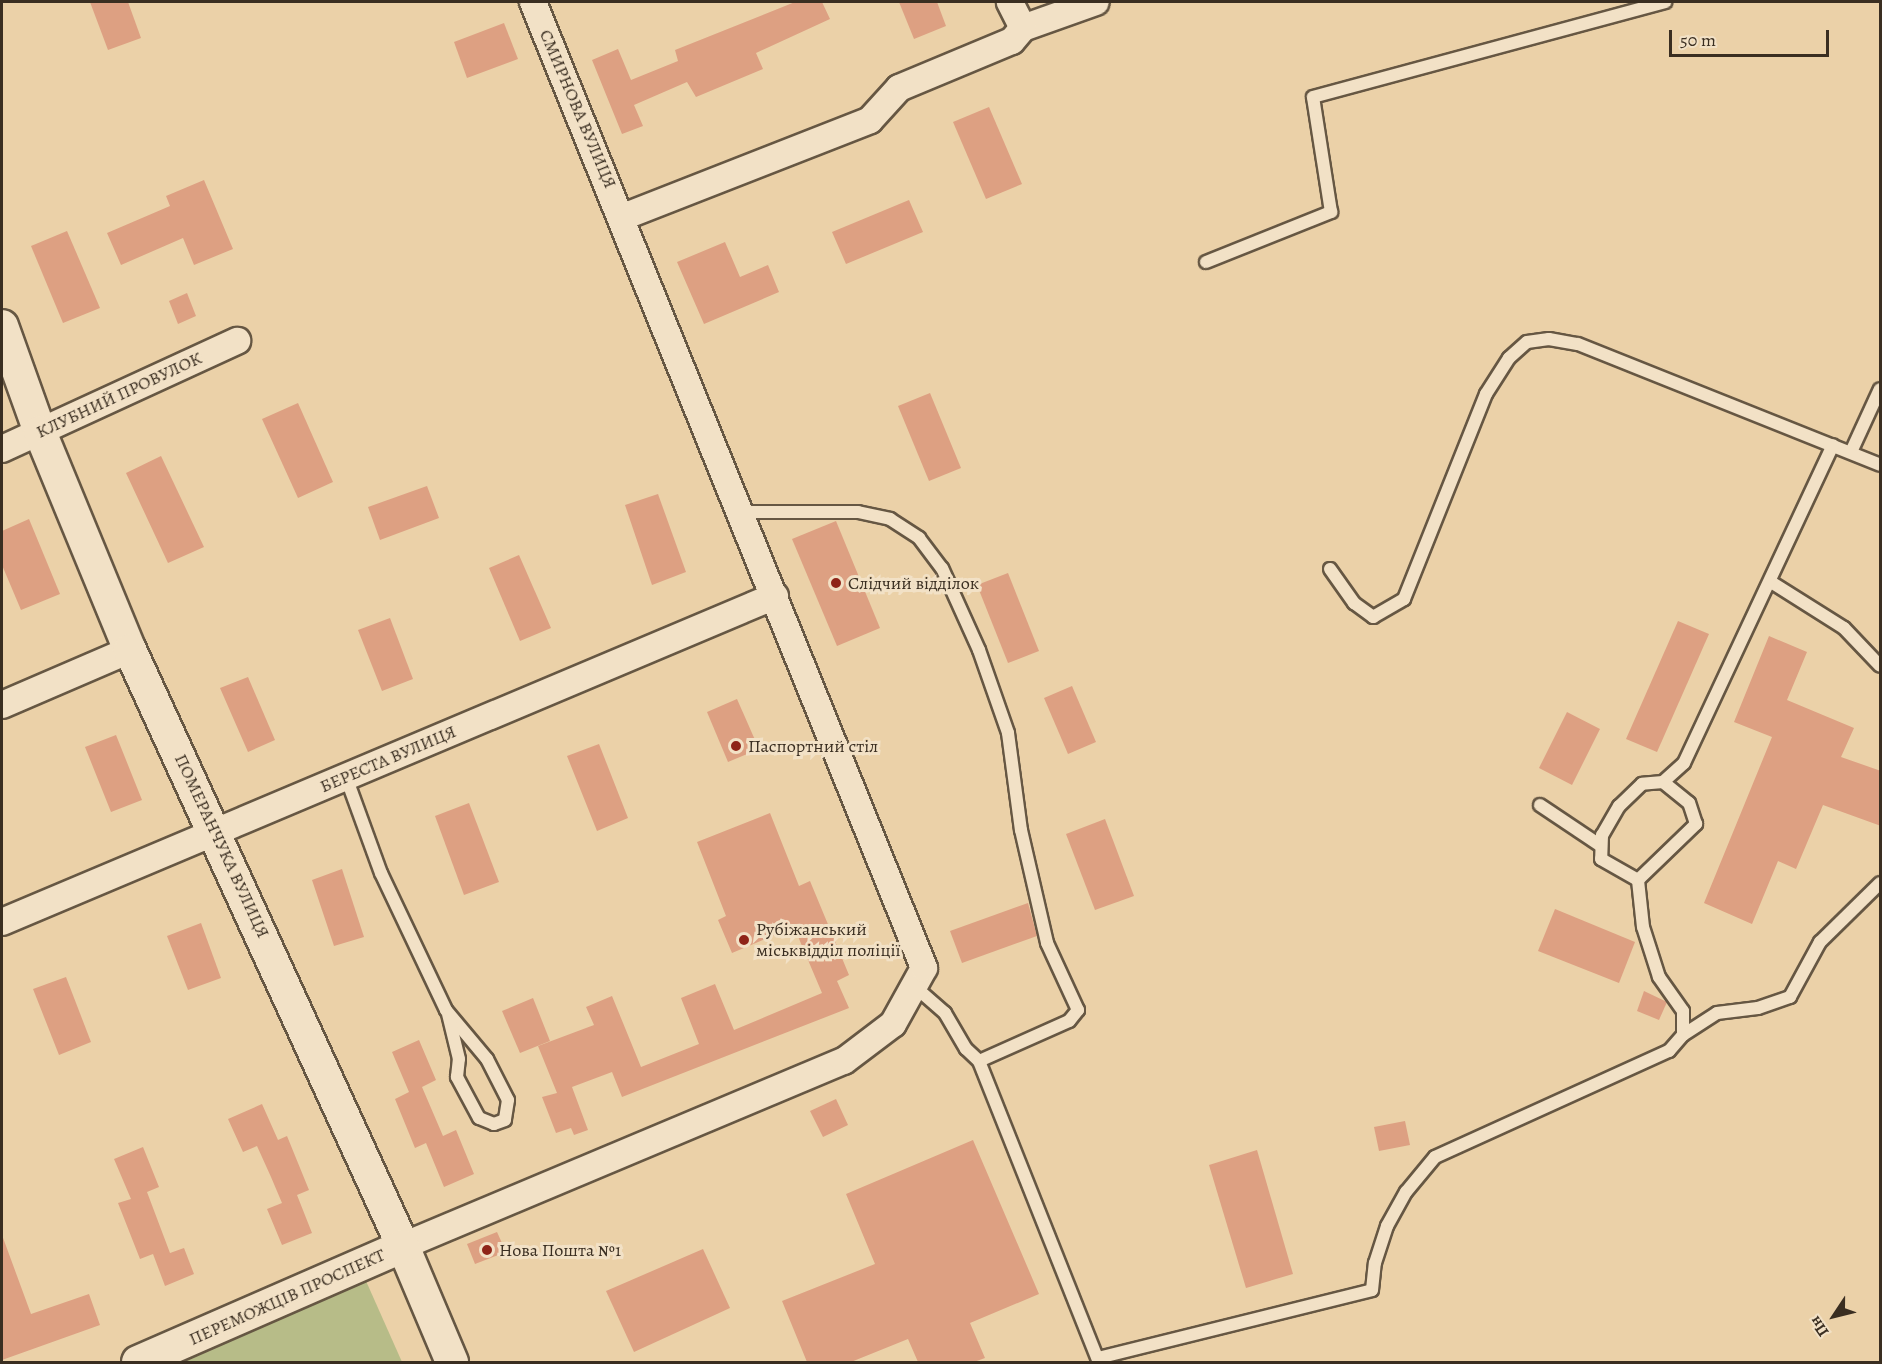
<!DOCTYPE html>
<meta charset="utf-8">
<style>
body{margin:0}
#map{position:relative;width:1882px;height:1364px;overflow:hidden;background:#ebd1a8;font-family:Alegreya,serif}
div>[style]{position:absolute}
.green>*{inset:0;background:#b7bc88}
.building>*{inset:0;background:#dda082}
.roads{filter:drop-shadow(2px 0 #665743) drop-shadow(-2px 0 #665743) drop-shadow(0 2px #665743) drop-shadow(0 -2px #665743)}
.service>*{height:12px;margin:-6px;padding:0 6px;transform-origin:6px;border-radius:6px;background:#f2e1c6}
.minor>*{height:26px;margin:-13px;padding:0 13px;transform-origin:13px;border-radius:13px;background:#f2e1c6}
.tertiary>*{height:32px;margin:-16px;padding:0 16px;transform-origin:16px;border-radius:16px;background:#f2e1c6}
.dots>*{width:16px;height:16px;translate:-50% -50%;box-sizing:border-box;border:3px solid #f2e1c6;border-radius:50%}
span{translate:-50% -50%;white-space:nowrap;text-align:center;line-height:1.15;-webkit-text-stroke:6px #f2e1c6;paint-order:stroke}
.street-label{font-size:18px;color:#3a2e21}
.poi-label{font-size:18px;color:#3a2e21}
.left{translate:0 -50%;text-align:left}
.frame{position:absolute;inset:0;border:3px solid #3a2e21;pointer-events:none}
.north{position:absolute;left:1804px;top:1286px;width:60px;height:60px;-webkit-text-stroke:4px #f2e1c6;paint-order:stroke;rotate:235deg;font-size:16px;font-weight:700;line-height:24px;text-align:center;color:#3a2e21}
.north::after{content:'';display:block;margin:auto;width:21px;height:27px;background:#3a2e21;clip-path:polygon(50% 0,100% 100%,50% 72%,0 100%)}
.scale{position:absolute;left:1669px;top:30px;width:160px;height:27px;box-sizing:border-box;border:3px solid #3a2e21;border-top:0;padding-left:8px;font-size:18px;line-height:21px;white-space:nowrap;color:#3a2e21;-webkit-text-stroke:4px #f2e1c6;paint-order:stroke}
</style>
<div id="map">
<div class="green">
<div style="clip-path:polygon(366px 1281px,402px 1362px,181px 1362px)"></div>
</div>
<div class="building">
<div style="clip-path:polygon(90px 2px,128px 2px,141px 38px,108px 50px)"></div>
<div style="clip-path:polygon(795px 2px,822px 2px,830px 19px,756px 53px,763px 69px,696px 97px,687px 82px,634px 105px,643px 126px,622px 134px,592px 60px,618px 49px,631px 80px,678px 61px,675px 50px)"></div>
<div style="clip-path:polygon(899px 2px,937px 2px,946px 26px,914px 39px)"></div>
<div style="clip-path:polygon(504px 23px,518px 59px,467px 78px,454px 42px)"></div>
<div style="clip-path:polygon(989px 107px,1022px 184px,986px 199px,953px 122px)"></div>
<div style="clip-path:polygon(204px 180px,233px 249px,194px 265px,183px 238px,121px 265px,107px 233px,170px 206px,166px 196px)"></div>
<div style="clip-path:polygon(909px 200px,923px 232px,846px 264px,832px 232px)"></div>
<div style="clip-path:polygon(67px 231px,100px 308px,63px 323px,31px 246px)"></div>
<div style="clip-path:polygon(725px 242px,740px 277px,768px 265px,779px 292px,704px 324px,677px 262px)"></div>
<div style="clip-path:polygon(187px 293px,196px 316px,178px 324px,169px 301px)"></div>
<div style="clip-path:polygon(930px 393px,961px 468px,929px 481px,898px 406px)"></div>
<div style="clip-path:polygon(298px 403px,333px 482px,298px 498px,262px 419px)"></div>
<div style="clip-path:polygon(161px 456px,204px 547px,168px 563px,126px 473px)"></div>
<div style="clip-path:polygon(427px 486px,439px 518px,380px 540px,368px 507px)"></div>
<div style="clip-path:polygon(658px 494px,686px 572px,652px 585px,625px 505px)"></div>
<div style="clip-path:polygon(29px 519px,60px 594px,21px 610px,2px 565px,2px 531px)"></div>
<div style="clip-path:polygon(836px 521px,880px 628px,837px 646px,792px 539px)"></div>
<div style="clip-path:polygon(519px 555px,551px 628px,520px 641px,489px 568px)"></div>
<div style="clip-path:polygon(1008px 573px,1039px 651px,1008px 663px,977px 585px)"></div>
<div style="clip-path:polygon(390px 618px,413px 679px,382px 691px,358px 630px)"></div>
<div style="clip-path:polygon(1678px 621px,1709px 634px,1657px 752px,1626px 739px)"></div>
<div style="clip-path:polygon(1769px 636px,1807px 652px,1787px 700px,1854px 728px,1841px 757px,1881px 771px,1881px 826px,1823px 805px,1796px 869px,1778px 861px,1752px 924px,1704px 903px,1772px 737px,1734px 722px)"></div>
<div style="clip-path:polygon(248px 677px,275px 740px,248px 752px,220px 688px)"></div>
<div style="clip-path:polygon(1072px 686px,1096px 742px,1068px 754px,1044px 698px)"></div>
<div style="clip-path:polygon(737px 699px,759px 749px,728px 762px,707px 712px)"></div>
<div style="clip-path:polygon(1567px 712px,1600px 729px,1572px 785px,1539px 768px)"></div>
<div style="clip-path:polygon(116px 735px,142px 800px,111px 812px,85px 747px)"></div>
<div style="clip-path:polygon(599px 744px,628px 818px,597px 831px,567px 756px)"></div>
<div style="clip-path:polygon(469px 803px,499px 882px,464px 895px,435px 816px)"></div>
<div style="clip-path:polygon(770px 813px,799px 886px,810px 881px,849px 975px,837px 981px,849px 1008px,622px 1097px,612px 1072px,572px 1087px,588px 1130px,574px 1135px,571px 1128px,556px 1133px,542px 1097px,557px 1093px,538px 1046px,594px 1025px,586px 1007px,612px 996px,641px 1067px,699px 1044px,681px 998px,715px 984px,734px 1030px,822px 993px,794px 927px,732px 953px,718px 920px,726px 916px,697px 842px)"></div>
<div style="clip-path:polygon(1105px 819px,1134px 896px,1095px 910px,1066px 834px)"></div>
<div style="clip-path:polygon(342px 869px,364px 937px,334px 946px,312px 880px)"></div>
<div style="clip-path:polygon(1028px 903px,1037px 936px,962px 963px,950px 931px)"></div>
<div style="clip-path:polygon(1555px 909px,1635px 942px,1619px 983px,1538px 951px)"></div>
<div style="clip-path:polygon(201px 923px,221px 978px,188px 990px,167px 936px)"></div>
<div style="clip-path:polygon(66px 977px,91px 1042px,59px 1055px,33px 989px)"></div>
<div style="clip-path:polygon(1644px 991px,1667px 1002px,1659px 1020px,1637px 1011px)"></div>
<div style="clip-path:polygon(533px 998px,550px 1041px,520px 1053px,502px 1011px)"></div>
<div style="clip-path:polygon(419px 1040px,436px 1080px,422px 1087px,443px 1136px,456px 1130px,474px 1174px,444px 1187px,426px 1143px,415px 1148px,395px 1099px,409px 1092px,392px 1052px)"></div>
<div style="clip-path:polygon(836px 1099px,848px 1125px,823px 1137px,810px 1111px)"></div>
<div style="clip-path:polygon(262px 1104px,278px 1140px,287px 1136px,309px 1190px,297px 1195px,312px 1233px,282px 1245px,267px 1209px,282px 1203px,271px 1177px,257px 1146px,243px 1152px,228px 1119px)"></div>
<div style="clip-path:polygon(1405px 1121px,1410px 1145px,1379px 1151px,1374px 1127px)"></div>
<div style="clip-path:polygon(973px 1140px,1039px 1294px,970px 1323px,985px 1358px,974px 1362px,918px 1362px,908px 1339px,851px 1362px,807px 1362px,782px 1301px,875px 1264px,846px 1194px)"></div>
<div style="clip-path:polygon(143px 1147px,159px 1187px,147px 1192px,170px 1253px,184px 1248px,194px 1274px,165px 1286px,153px 1254px,140px 1259px,118px 1203px,131px 1199px,114px 1159px)"></div>
<div style="clip-path:polygon(1257px 1150px,1293px 1274px,1246px 1288px,1209px 1165px)"></div>
<div style="clip-path:polygon(497px 1232px,506px 1252px,475px 1264px,467px 1244px)"></div>
<div style="clip-path:polygon(2px 1235px,31px 1314px,89px 1294px,100px 1325px,2px 1360px)"></div>
<div style="clip-path:polygon(703px 1249px,730px 1308px,634px 1352px,606px 1291px)"></div>
</div>
<div class="roads">
<div class="service">
<div style="left:1206px;top:262px;width:135px;rotate:-21.8deg"></div>
<div style="left:1331px;top:212px;width:116px;rotate:-98.9deg"></div>
<div style="left:1313px;top:97px;width:365px;rotate:-15.1deg"></div>
<div style="left:1851px;top:452px;width:69px;rotate:-65.3deg"></div>
<div style="left:741px;top:512px;width:117px"></div>
<div style="left:858px;top:512px;width:33px;rotate:12deg"></div>
<div style="left:890px;top:519px;width:35px;rotate:33deg"></div>
<div style="left:919px;top:538px;width:38px;rotate:53deg"></div>
<div style="left:942px;top:568px;width:90px;rotate:65.7deg"></div>
<div style="left:979px;top:650px;width:88px;rotate:70.7deg"></div>
<div style="left:1008px;top:733px;width:98px;rotate:82.4deg"></div>
<div style="left:1021px;top:830px;width:116px;rotate:77deg"></div>
<div style="left:1047px;top:943px;width:74px;rotate:65.2deg"></div>
<div style="left:1078px;top:1010px;width:14px;rotate:129deg"></div>
<div style="left:1069px;top:1021px;width:98px;rotate:156deg"></div>
<div style="left:979px;top:1061px;width:18px;rotate:-137deg"></div>
<div style="left:966px;top:1049px;width:42px;rotate:-120.3deg"></div>
<div style="left:945px;top:1013px;width:41px;rotate:-138.9deg"></div>
<div style="left:1330px;top:569px;width:42px;rotate:54.8deg"></div>
<div style="left:1354px;top:603px;width:24px;rotate:36deg"></div>
<div style="left:1373px;top:617px;width:36px;rotate:-30deg"></div>
<div style="left:1404px;top:599px;width:221px;rotate:-68.2deg"></div>
<div style="left:1486px;top:394px;width:43px;rotate:-57.4deg"></div>
<div style="left:1509px;top:358px;width:24px;rotate:-42deg"></div>
<div style="left:1527px;top:342px;width:22px;rotate:-8deg"></div>
<div style="left:1549px;top:339px;width:29px;rotate:10deg"></div>
<div style="left:1578px;top:344px;width:325px;rotate:21.8deg"></div>
<div style="left:1771px;top:582px;width:86px;rotate:32.2deg"></div>
<div style="left:1844px;top:628px;width:52px;rotate:46.5deg"></div>
<div style="left:346px;top:777px;width:102px;rotate:70deg"></div>
<div style="left:381px;top:873px;width:152px;rotate:64.6deg"></div>
<div style="left:446px;top:1010px;width:64px;rotate:50.1deg"></div>
<div style="left:487px;top:1059px;width:46px;rotate:62.9deg"></div>
<div style="left:508px;top:1100px;width:20px;rotate:99deg"></div>
<div style="left:505px;top:1120px;width:12px;rotate:160deg"></div>
<div style="left:494px;top:1124px;width:16px;rotate:-158deg"></div>
<div style="left:479px;top:1118px;width:47px;rotate:-118.2deg"></div>
<div style="left:457px;top:1077px;width:18px;rotate:-84deg"></div>
<div style="left:459px;top:1059px;width:46px;rotate:-103.7deg"></div>
<div style="left:1663px;top:782px;width:28px;rotate:-42deg"></div>
<div style="left:1684px;top:763px;width:351px;rotate:-64.9deg"></div>
<div style="left:1540px;top:805px;width:73px;rotate:33.9deg"></div>
<div style="left:1683px;top:1035px;width:40px;rotate:-32.9deg"></div>
<div style="left:1717px;top:1013px;width:41px;rotate:-7deg"></div>
<div style="left:1758px;top:1008px;width:34px;rotate:-19deg"></div>
<div style="left:1790px;top:997px;width:63px;rotate:-61.4deg"></div>
<div style="left:1820px;top:942px;width:84px;rotate:-44.5deg"></div>
<div style="left:979px;top:1061px;width:324px;rotate:68.3deg"></div>
<div style="left:1098px;top:1358px;width:282px;rotate:-13.9deg"></div>
<div style="left:1372px;top:1290px;width:27px;rotate:-84deg"></div>
<div style="left:1375px;top:1263px;width:39px;rotate:-72deg"></div>
<div style="left:1387px;top:1226px;width:39px;rotate:-61deg"></div>
<div style="left:1406px;top:1192px;width:45px;rotate:-50.4deg"></div>
<div style="left:1435px;top:1157px;width:257px;rotate:-24.4deg"></div>
<div style="left:1669px;top:1051px;width:21px;rotate:-49deg"></div>
<div style="left:1683px;top:1035px;width:24px;rotate:-90deg"></div>
<div style="left:1683px;top:1011px;width:42px;rotate:-125.2deg"></div>
<div style="left:1659px;top:977px;width:52px;rotate:-107.7deg"></div>
<div style="left:1643px;top:927px;width:47px;rotate:-96.1deg"></div>
<div style="left:1638px;top:880px;width:81px;rotate:-44deg"></div>
<div style="left:1696px;top:824px;width:22px;rotate:-108deg"></div>
<div style="left:1689px;top:803px;width:33px;rotate:-141deg"></div>
<div style="left:1663px;top:782px;width:21px;rotate:175deg"></div>
<div style="left:1642px;top:784px;width:32px;rotate:136deg"></div>
<div style="left:1619px;top:806px;width:34px;rotate:120deg"></div>
<div style="left:1602px;top:835px;width:24px;rotate:92deg"></div>
<div style="left:1601px;top:859px;width:43px;rotate:29.6deg"></div>
</div>
<div class="minor">
<div style="left:1023px;top:28px;width:77px;rotate:-19.6deg"></div>
<div style="left:623px;top:217px;width:265px;rotate:-21.4deg"></div>
<div style="left:870px;top:120px;width:43px;rotate:-47.8deg"></div>
<div style="left:899px;top:88px;width:122px;rotate:-22.6deg"></div>
<div style="left:1012px;top:41px;width:17px;rotate:-50deg"></div>
<div style="left:1023px;top:28px;width:29px;rotate:-117deg"></div>
<div style="left:2px;top:449px;width:259px;rotate:-24.7deg"></div>
<div style="left:2px;top:705px;width:139px;rotate:-23.3deg"></div>
<div style="left:2px;top:922px;width:839px;rotate:-22.87deg"></div>
<div style="left:403px;top:1246px;width:478px;rotate:-22.8deg"></div>
<div style="left:844px;top:1061px;width:61px;rotate:-37.1deg"></div>
<div style="left:893px;top:1024px;width:64px;rotate:-61deg"></div>
<div style="left:924px;top:968px;width:1042px;rotate:-112.04deg"></div>
</div>
<div class="tertiary">
<div style="left:2px;top:326px;width:113px;rotate:70.3deg"></div>
<div style="left:40px;top:432px;width:236px;rotate:67.6deg"></div>
<div style="left:130px;top:650px;width:656px;rotate:65.39deg"></div>
<div style="left:403px;top:1246px;width:126px;rotate:67.1deg"></div>
<div style="left:138px;top:1362px;width:289px;rotate:-23.6deg"></div>
</div>
</div>
<div class="dots">
<div style="left:836px;top:583px;background:#8f2418"></div>
<div style="left:736px;top:746px;background:#8f2418"></div>
<div style="left:744px;top:940px;background:#8f2418"></div>
<div style="left:487px;top:1250px;background:#8f2418"></div>
</div>
<div class="street-label">
<span style="left:578px;top:109px;rotate:67deg">СМИРНОВА ВУЛИЦЯ</span>
<span style="left:119px;top:395px;rotate:-25deg">КЛУБНИЙ ПРОВУЛОК</span>
<span style="left:388px;top:759px;rotate:-23deg">БЕРЕСТА ВУЛИЦЯ</span>
<span style="left:222px;top:846px;rotate:65deg">ПОМЕРАНЧУКА ВУЛИЦЯ</span>
<span style="left:287px;top:1297px;rotate:-24deg">ПЕРЕМОЖЦІВ ПРОСПЕКТ</span>
</div>
<div class="poi-label">
<span class="left" style="left:848px;top:583px">Слідчий відділок</span>
<span class="left" style="left:748px;top:746px">Паспортний стіл</span>
<span class="left" style="left:756px;top:940px">Рубіжанський<br>міськвідділ поліції</span>
<span class="left" style="left:499px;top:1250px">Нова Пошта №1</span>
</div>
<div class="frame"></div>
<div class="north">Пн</div>
<div class="scale">50 m</div>
</div>
